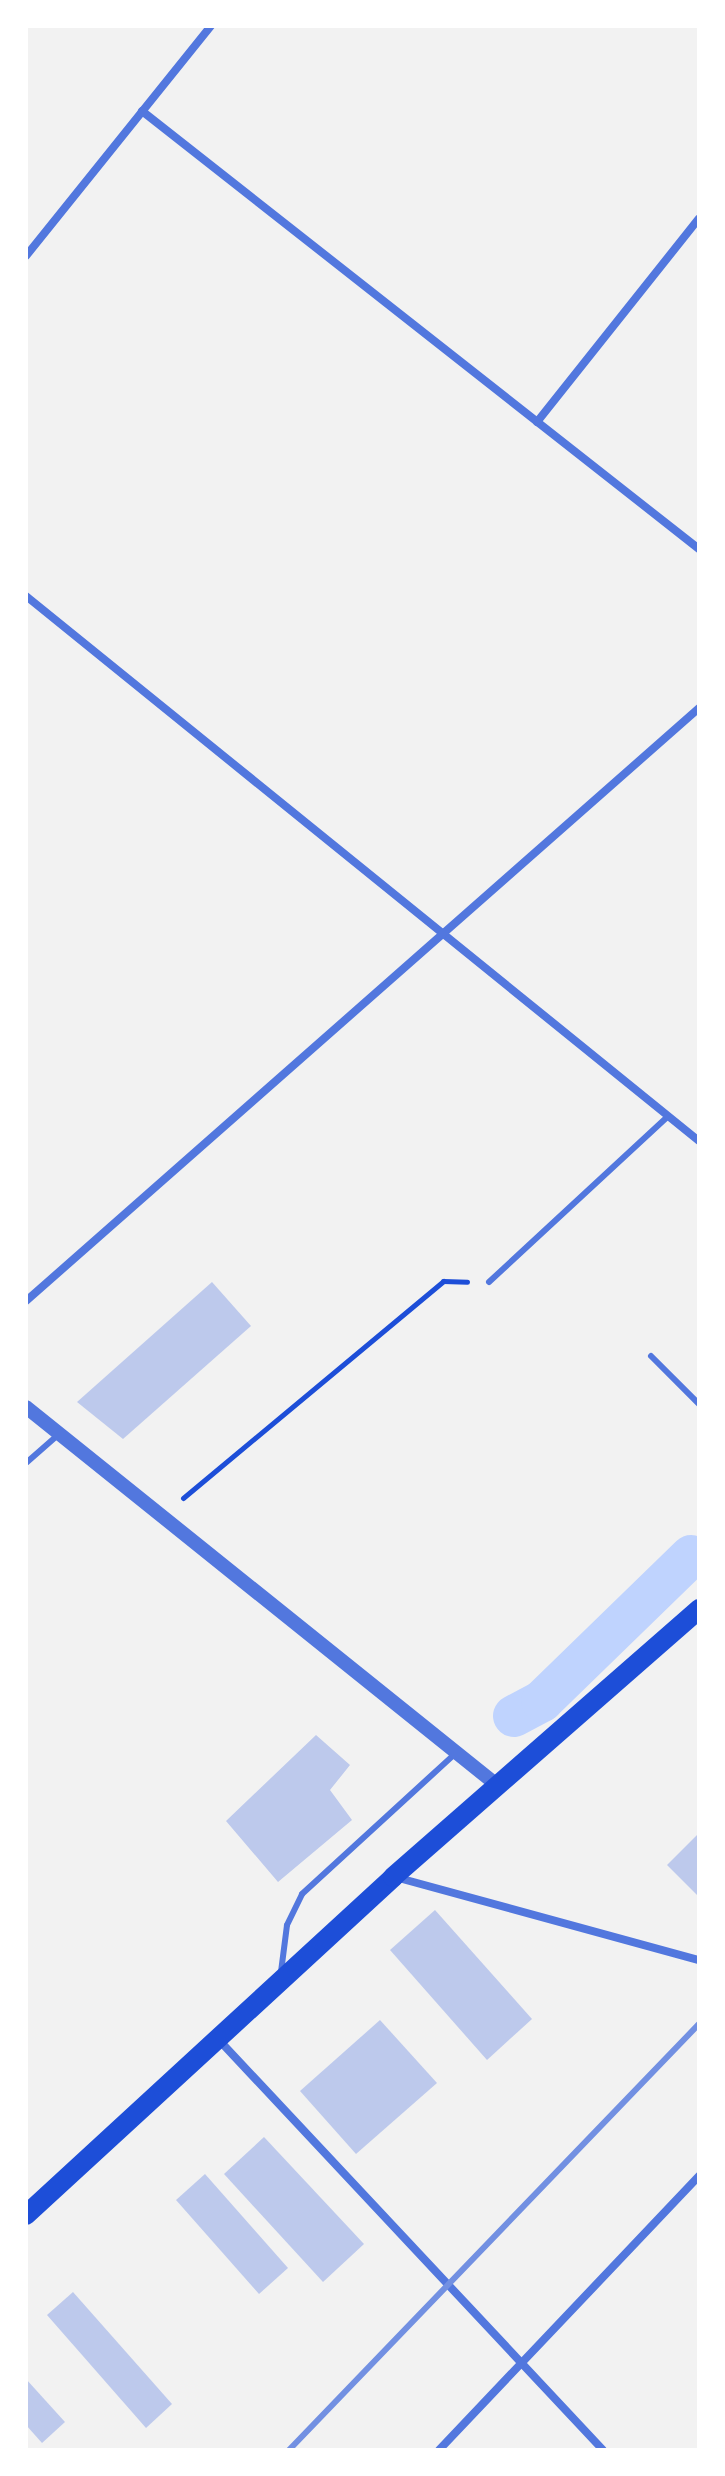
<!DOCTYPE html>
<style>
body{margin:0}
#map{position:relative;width:725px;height:2476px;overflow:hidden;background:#f2f2f2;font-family:"PT Sans",sans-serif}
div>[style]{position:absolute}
.canal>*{height:42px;margin:-21px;padding:0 21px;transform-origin:21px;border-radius:21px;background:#bfd3fe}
.building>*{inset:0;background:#bdc9ec}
.path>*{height:5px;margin:-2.5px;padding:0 2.5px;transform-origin:2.5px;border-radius:2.5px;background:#1d4ed8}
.service>*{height:6px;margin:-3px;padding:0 3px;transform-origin:3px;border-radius:3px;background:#5277de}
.minor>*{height:8px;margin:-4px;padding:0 4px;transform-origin:4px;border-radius:4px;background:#5277de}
.tertiary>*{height:14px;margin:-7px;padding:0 7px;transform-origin:7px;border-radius:7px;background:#5277de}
.primary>*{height:20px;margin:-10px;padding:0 10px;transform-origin:10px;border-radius:10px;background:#1d4ed8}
.rail>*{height:6px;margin:-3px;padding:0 3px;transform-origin:3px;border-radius:3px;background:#7290e2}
span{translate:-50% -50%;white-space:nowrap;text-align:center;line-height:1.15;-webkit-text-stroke:7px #fff;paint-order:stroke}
.frame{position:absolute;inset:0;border:28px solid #fff;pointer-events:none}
</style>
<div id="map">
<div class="canal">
<div style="left:514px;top:1716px;width:32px;rotate:-28deg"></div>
<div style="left:542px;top:1701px;width:208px;rotate:-44.2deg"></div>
</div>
<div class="building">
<div style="clip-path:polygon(212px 1282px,251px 1326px,123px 1439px,77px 1402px)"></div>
<div style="clip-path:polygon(316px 1735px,350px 1765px,330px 1790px,352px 1820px,278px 1882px,226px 1821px)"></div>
<div style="clip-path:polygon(699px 1833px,699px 1897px,667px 1865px)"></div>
<div style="clip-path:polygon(435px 1910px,532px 2019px,487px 2060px,390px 1950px)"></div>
<div style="clip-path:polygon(380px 2020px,437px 2083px,356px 2154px,300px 2091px)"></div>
<div style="clip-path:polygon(264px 2137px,364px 2244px,323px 2282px,224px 2174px)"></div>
<div style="clip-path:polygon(205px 2174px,288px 2268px,259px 2294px,176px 2200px)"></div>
<div style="clip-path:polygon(73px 2292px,172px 2404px,146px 2428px,47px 2315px)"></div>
<div style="clip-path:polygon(26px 2379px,65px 2422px,42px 2443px,26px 2425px)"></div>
</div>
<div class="path">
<div style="left:183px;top:1498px;width:339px;rotate:-39.8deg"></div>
<div style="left:443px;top:1281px;width:24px;rotate:2deg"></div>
</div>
<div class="service">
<div style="left:489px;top:1282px;width:244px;rotate:-42.8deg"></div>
<div style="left:651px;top:1356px;width:68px;rotate:45deg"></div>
<div style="left:26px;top:1463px;width:44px;rotate:-41.3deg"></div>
<div style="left:281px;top:1972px;width:47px;rotate:-82.7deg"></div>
<div style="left:287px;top:1925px;width:34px;rotate:-64deg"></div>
<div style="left:302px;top:1894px;width:210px;rotate:-42.5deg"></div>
</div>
<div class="minor">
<div style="left:142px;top:111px;width:709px;rotate:38.18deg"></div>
<div style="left:26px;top:256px;width:295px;rotate:-51.2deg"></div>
<div style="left:537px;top:422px;width:260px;rotate:-51.5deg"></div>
<div style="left:26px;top:596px;width:866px;rotate:39deg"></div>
<div style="left:26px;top:1301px;width:897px;rotate:-41.38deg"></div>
<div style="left:395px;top:1877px;width:315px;rotate:15.3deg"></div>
<div style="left:218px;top:2039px;width:563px;rotate:46.87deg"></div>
<div style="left:439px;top:2450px;width:378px;rotate:-46.5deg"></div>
</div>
<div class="tertiary">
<div style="left:26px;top:1407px;width:605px;rotate:38.76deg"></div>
</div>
<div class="primary">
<div style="left:26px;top:2215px;width:499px;rotate:-42.6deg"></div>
<div style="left:393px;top:1877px;width:407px;rotate:-41.2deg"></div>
</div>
<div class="rail">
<div style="left:289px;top:2450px;width:591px;rotate:-46.1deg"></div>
</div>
<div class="frame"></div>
</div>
